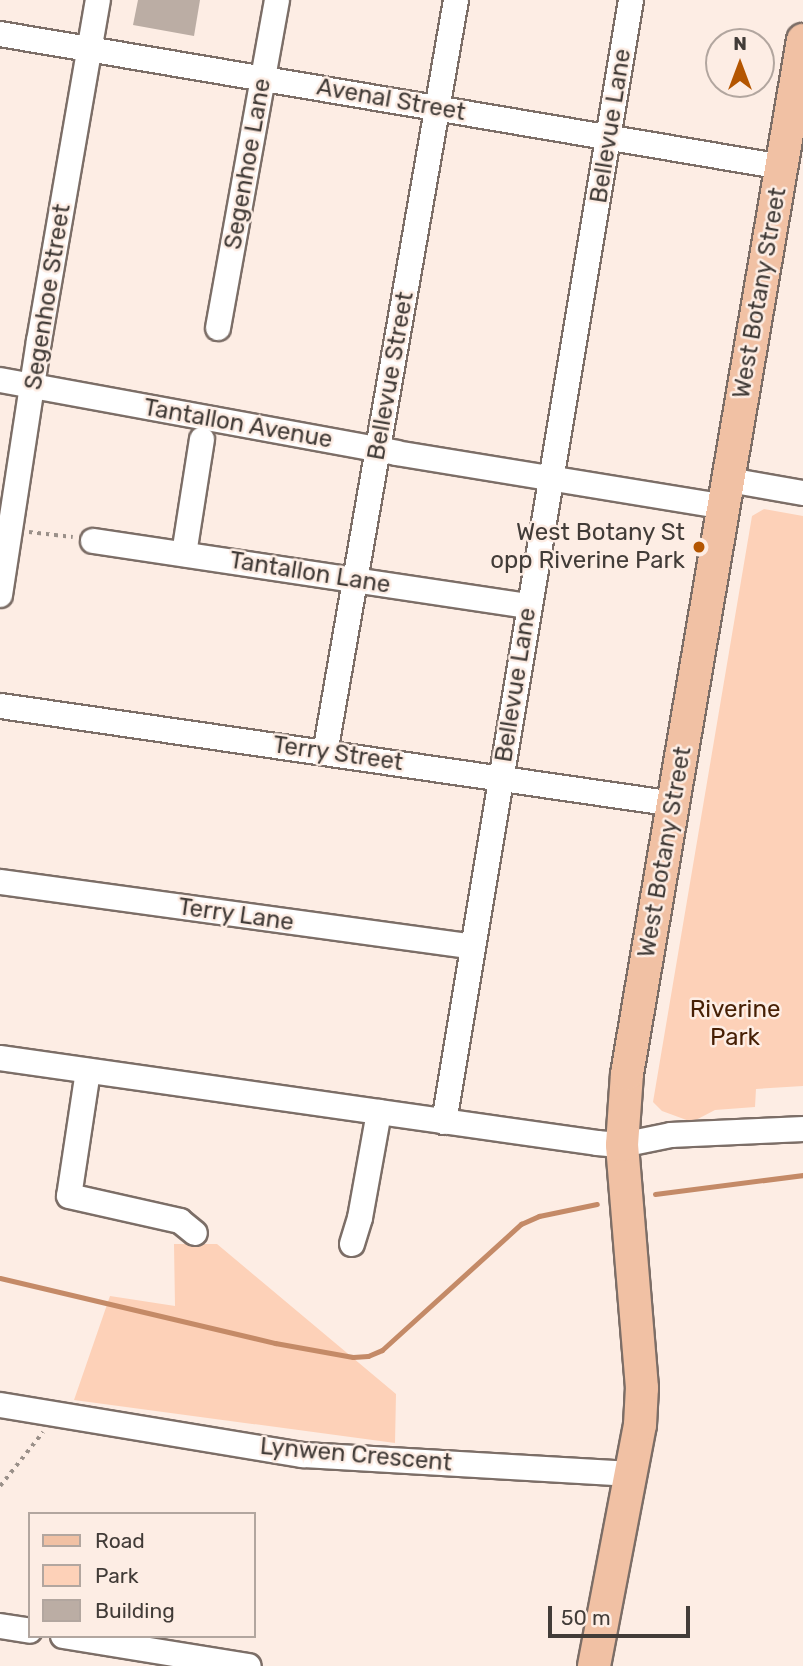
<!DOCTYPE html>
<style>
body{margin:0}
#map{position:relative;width:803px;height:1666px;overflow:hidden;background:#fdede4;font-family:Rubik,sans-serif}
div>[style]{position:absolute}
.green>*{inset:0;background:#fdd1b8}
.stream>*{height:5px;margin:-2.5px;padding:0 2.5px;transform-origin:2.5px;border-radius:2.5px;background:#c48a67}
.building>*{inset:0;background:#bbada4}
.path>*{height:3.5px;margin-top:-1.75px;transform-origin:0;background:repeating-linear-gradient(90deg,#9a9089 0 3.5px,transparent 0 8.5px)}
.roads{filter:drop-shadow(2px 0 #7c6e67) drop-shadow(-2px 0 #7c6e67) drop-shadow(0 2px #7c6e67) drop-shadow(0 -2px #7c6e67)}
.minor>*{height:24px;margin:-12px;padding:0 12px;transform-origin:12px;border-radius:12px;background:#fff}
.major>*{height:32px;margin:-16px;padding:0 16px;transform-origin:16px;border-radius:16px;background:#f1c1a4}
.dots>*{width:19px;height:19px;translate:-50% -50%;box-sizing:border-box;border:4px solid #fdede4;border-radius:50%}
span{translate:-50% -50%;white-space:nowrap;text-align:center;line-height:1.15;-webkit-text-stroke:5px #fdede4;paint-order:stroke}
.street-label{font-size:24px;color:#423c38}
.poi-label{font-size:24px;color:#423c38}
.right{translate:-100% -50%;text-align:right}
.park-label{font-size:24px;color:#461f04}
.legend{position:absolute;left:28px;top:1512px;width:228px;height:126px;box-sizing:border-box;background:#fdede4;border:2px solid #b2a69f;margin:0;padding:9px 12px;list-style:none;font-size:21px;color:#423c38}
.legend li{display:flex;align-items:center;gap:14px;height:35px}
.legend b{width:35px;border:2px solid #b2a69f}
.north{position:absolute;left:705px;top:28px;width:70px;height:70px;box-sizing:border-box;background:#fdede4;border:2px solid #b2a69f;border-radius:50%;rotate:0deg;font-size:19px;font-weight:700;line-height:28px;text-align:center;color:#423c38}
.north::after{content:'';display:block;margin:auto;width:24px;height:32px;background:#b45601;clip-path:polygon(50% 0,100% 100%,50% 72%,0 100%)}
.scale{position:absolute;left:548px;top:1606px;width:142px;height:32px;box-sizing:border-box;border:4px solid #423c38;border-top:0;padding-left:9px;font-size:21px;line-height:24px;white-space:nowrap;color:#423c38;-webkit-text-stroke:5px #fdede4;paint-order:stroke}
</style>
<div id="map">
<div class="green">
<div style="clip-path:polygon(764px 509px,803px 516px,803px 1086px,756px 1089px,755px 1107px,715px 1110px,692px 1122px,662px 1111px,653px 1102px,752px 516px)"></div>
<div style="clip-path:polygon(174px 1244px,217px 1244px,396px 1394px,395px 1443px,74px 1400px,110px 1296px,175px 1306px)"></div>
</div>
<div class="stream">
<div style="left:655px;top:1194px;width:149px;rotate:-7.3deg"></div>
<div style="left:0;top:1278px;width:283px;rotate:13.3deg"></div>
<div style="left:275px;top:1343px;width:79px;rotate:10.2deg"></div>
<div style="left:353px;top:1357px;width:15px;rotate:-4deg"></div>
<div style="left:368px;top:1356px;width:15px;rotate:-23deg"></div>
<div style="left:382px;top:1350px;width:188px;rotate:-42.2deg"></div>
<div style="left:521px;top:1224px;width:20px;rotate:-24deg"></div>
<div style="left:539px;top:1216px;width:59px;rotate:-11.7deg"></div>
</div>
<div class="building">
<div style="clip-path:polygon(138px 0,200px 0,194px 36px,133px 25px)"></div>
</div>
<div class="path">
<div style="left:29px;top:532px;width:44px;rotate:6.5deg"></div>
<div style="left:0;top:1486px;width:69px;rotate:-51.5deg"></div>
</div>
<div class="roads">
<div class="minor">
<div style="left:0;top:34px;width:793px;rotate:9.65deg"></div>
<div style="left:218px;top:328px;width:333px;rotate:-79.8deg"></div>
<div style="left:0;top:380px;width:403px;rotate:10.4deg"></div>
<div style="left:396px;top:453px;width:332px;rotate:9.3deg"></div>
<div style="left:729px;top:480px;width:75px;rotate:10deg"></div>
<div style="left:93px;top:541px;width:440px;rotate:8.5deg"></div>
<div style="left:184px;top:554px;width:116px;rotate:-81.1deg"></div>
<div style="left:0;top:595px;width:257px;rotate:-81.3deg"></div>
<div style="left:39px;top:341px;width:346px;rotate:-80.2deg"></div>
<div style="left:1px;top:706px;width:680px;rotate:8.28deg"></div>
<div style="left:325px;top:753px;width:764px;rotate:-80.13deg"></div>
<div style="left:0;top:882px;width:476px;rotate:7.8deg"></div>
<div style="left:0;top:1058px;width:603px;rotate:8.1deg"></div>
<div style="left:597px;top:1143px;width:25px;rotate:5deg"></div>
<div style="left:622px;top:1145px;width:50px;rotate:-11.5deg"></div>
<div style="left:671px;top:1135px;width:132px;rotate:-2.6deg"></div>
<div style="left:88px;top:1071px;width:126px;rotate:98.6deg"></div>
<div style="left:69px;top:1196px;width:114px;rotate:12.7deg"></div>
<div style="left:180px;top:1221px;width:19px;rotate:39deg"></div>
<div style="left:444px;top:1122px;width:1137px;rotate:-80.54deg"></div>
<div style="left:352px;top:1244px;width:27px;rotate:-73deg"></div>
<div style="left:360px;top:1218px;width:108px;rotate:-79.8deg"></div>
<div style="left:0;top:1405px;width:307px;rotate:9.4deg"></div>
<div style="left:303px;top:1455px;width:330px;rotate:3.3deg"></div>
<div style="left:0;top:1626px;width:30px;rotate:9deg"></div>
<div style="left:63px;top:1636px;width:188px;rotate:9.2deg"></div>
</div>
<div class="major">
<div style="left:594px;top:1666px;width:245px;rotate:-79.2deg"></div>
<div style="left:640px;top:1425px;width:37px;rotate:-87deg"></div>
<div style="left:642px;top:1388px;width:244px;rotate:-94.7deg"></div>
<div style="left:622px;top:1145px;width:71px;rotate:-86deg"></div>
<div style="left:627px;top:1074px;width:1049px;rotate:-80.34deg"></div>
</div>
</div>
<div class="dots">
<div style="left:699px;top:547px;background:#b45601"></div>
</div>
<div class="street-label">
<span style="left:391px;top:100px;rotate:10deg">Avenal Street</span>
<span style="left:611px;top:126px;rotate:-81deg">Bellevue Lane</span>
<span style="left:248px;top:164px;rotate:-80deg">Segenhoe Lane</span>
<span style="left:760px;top:293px;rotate:-80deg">West Botany Street</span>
<span style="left:48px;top:297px;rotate:-81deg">Segenhoe Street</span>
<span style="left:391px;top:376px;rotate:-80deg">Bellevue Street</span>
<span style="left:238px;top:424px;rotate:10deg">Tantallon Avenue</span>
<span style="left:310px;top:573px;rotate:9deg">Tantallon Lane</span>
<span style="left:516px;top:685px;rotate:-81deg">Bellevue Lane</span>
<span style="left:338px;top:754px;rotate:8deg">Terry Street</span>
<span style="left:665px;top:852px;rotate:-80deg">West Botany Street</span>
<span style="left:236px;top:915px;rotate:8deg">Terry Lane</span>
<span style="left:356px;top:1455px;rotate:5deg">Lynwen Crescent</span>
</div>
<div class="poi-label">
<span class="right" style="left:685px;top:547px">West Botany St<br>opp Riverine Park</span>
</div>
<div class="park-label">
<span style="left:735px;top:1024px">Riverine<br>Park</span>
</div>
<ul class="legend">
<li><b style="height:9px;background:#f1c1a4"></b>Road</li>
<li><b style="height:19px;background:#fdd1b8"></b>Park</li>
<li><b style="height:19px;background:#bbada4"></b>Building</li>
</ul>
<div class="north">N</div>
<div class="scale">50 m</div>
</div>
